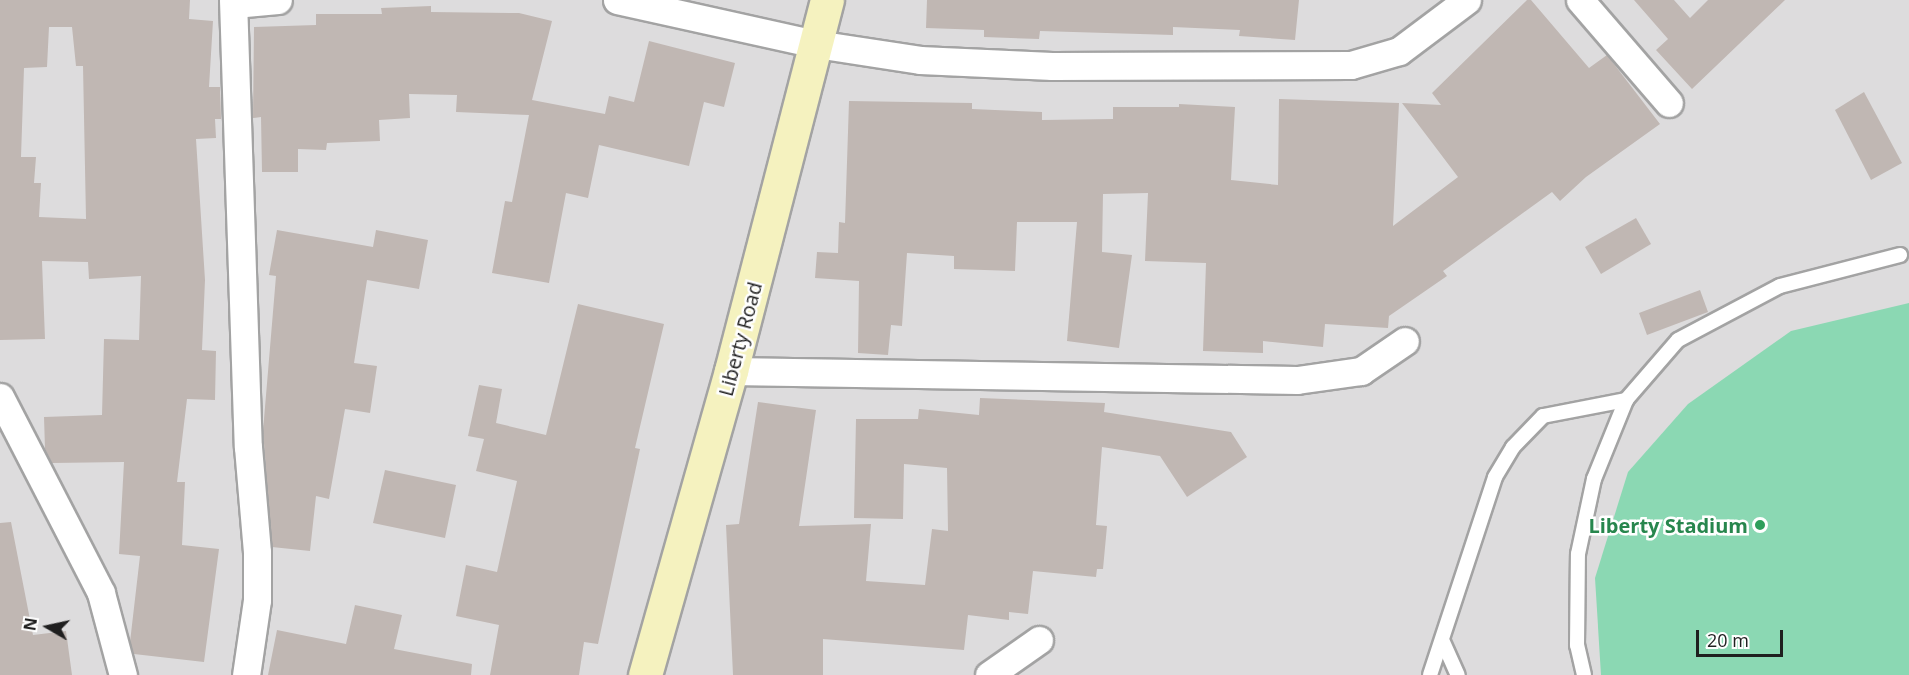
<!DOCTYPE html>
<style>
body{margin:0}
#map{position:relative;width:1909px;height:675px;overflow:hidden;background:#efebe6;font-family:"Open Sans",sans-serif}
div>[style]{position:absolute}
.residential>*{inset:0;background:#dddcdd}
.pitch>*{inset:0;background:#8bd8b3}
.building>*{inset:0;background:#c0b7b3}
.roads{filter:drop-shadow(2px 0 #a3a3a3) drop-shadow(-2px 0 #a3a3a3) drop-shadow(0 2px #a3a3a3) drop-shadow(0 -2px #a3a3a3)}
.lane>*{height:14px;margin:-7px;padding:0 7px;transform-origin:7px;border-radius:7px;background:#fff}
.street>*{height:27px;margin:-13.5px;padding:0 13.5px;transform-origin:13.5px;border-radius:13.5px;background:#fff}
.secondary>*{height:33px;margin:-16.5px;padding:0 16.5px;transform-origin:16.5px;border-radius:16.5px;background:#f5f2bf}
.dots>*{width:16px;height:16px;translate:-50% -50%;box-sizing:border-box;border:3px solid #fff;border-radius:50%}
span{translate:-50% -50%;white-space:nowrap;text-align:center;line-height:1.15;-webkit-text-stroke:5px #fff;paint-order:stroke}
.street-label{font-size:20px;color:#1f1f1f}
.leisure-label{font-size:20px;color:#27864d;font-weight:700}
.right{translate:-100% -50%;text-align:right}
.north{position:absolute;left:18px;top:597px;width:60px;height:60px;-webkit-text-stroke:4px #fff;paint-order:stroke;rotate:279deg;font-size:16px;font-weight:700;line-height:24px;text-align:center;color:#1f1f1f}
.north::after{content:'';display:block;margin:auto;width:21px;height:27px;background:#1f1f1f;clip-path:polygon(50% 0,100% 100%,50% 72%,0 100%)}
.scale{position:absolute;left:1696px;top:630px;width:87px;height:27px;box-sizing:border-box;border:3px solid #1f1f1f;border-top:0;padding-left:8px;font-size:18px;line-height:21px;white-space:nowrap;color:#1f1f1f;-webkit-text-stroke:4px #fff;paint-order:stroke}
</style>
<div id="map">
<div class="residential">
<div style="clip-path:polygon(0 0,1909px 0,1909px 675px,0 675px)"></div>
</div>
<div class="pitch">
<div style="clip-path:polygon(1909px 303px,1909px 675px,1601px 675px,1595px 578px,1628px 472px,1688px 404px,1791px 331px)"></div>
</div>
<div class="building">
<div style="clip-path:polygon(evenodd,0 0,190px 0,189px 19px,213px 21px,209px 87px,220px 87px,221px 119px,215px 119px,216px 138px,196px 139px,205px 280px,202px 350px,216px 351px,215px 400px,187px 399px,177px 482px,185px 482px,182px 545px,219px 549px,204px 662px,134px 654px,130px 642px,140px 556px,119px 554px,124px 462px,52px 463px,45px 449px,44px 417px,102px 415px,104px 339px,139px 340px,141px 276px,89px 279px,88px 262px,42px 261px,45px 339px,0 340px,0 0,49px 27px,72px 27px,76px 66px,83px 66px,86px 219px,39px 217px,41px 183px,34px 183px,36px 157px,21px 157px,24px 68px,47px 67px,49px 27px)"></div>
<div style="clip-path:polygon(927px 0,1299px 0,1295px 40px,1239px 36px,1240px 30px,1173px 27px,1173px 35px,1040px 31px,1039px 39px,984px 37px,984px 30px,926px 28px)"></div>
<div style="clip-path:polygon(1527px 0,1531px 0,1589px 68px,1607px 55px,1660px 124px,1586px 177px,1560px 201px,1552px 192px,1443px 271px,1447px 276px,1389px 316px,1388px 328px,1325px 324px,1323px 347px,1263px 341px,1263px 353px,1203px 351px,1206px 263px,1145px 261px,1148px 193px,1103px 194px,1102px 252px,1132px 255px,1119px 348px,1067px 341px,1077px 222px,1017px 222px,1015px 271px,954px 269px,954px 256px,907px 253px,902px 326px,891px 325px,888px 355px,858px 353px,859px 281px,815px 278px,817px 252px,838px 253px,839px 222px,845px 223px,849px 101px,972px 103px,972px 109px,1042px 112px,1042px 120px,1113px 119px,1113px 107px,1179px 107px,1179px 104px,1235px 107px,1231px 180px,1278px 185px,1279px 99px,1399px 103px,1393px 226px,1458px 177px,1402px 103px,1441px 105px,1432px 93px)"></div>
<div style="clip-path:polygon(1634px 0,1674px 0,1690px 18px,1708px 0,1785px 0,1692px 89px,1656px 50px,1668px 39px)"></div>
<div style="clip-path:polygon(431px 6px,431px 12px,519px 13px,552px 21px,532px 100px,605px 114px,609px 96px,634px 102px,649px 41px,735px 63px,724px 107px,704px 102px,689px 166px,599px 145px,588px 198px,566px 193px,549px 283px,492px 273px,505px 201px,512px 202px,529px 115px,456px 112px,457px 95px,409px 94px,410px 118px,379px 120px,380px 141px,327px 143px,326px 150px,298px 149px,298px 172px,262px 172px,261px 117px,253px 118px,254px 27px,316px 25px,316px 14px,382px 14px,381px 8px)"></div>
<div style="clip-path:polygon(1864px 92px,1902px 163px,1871px 180px,1835px 110px)"></div>
<div style="clip-path:polygon(1636px 218px,1651px 244px,1601px 274px,1585px 247px)"></div>
<div style="clip-path:polygon(277px 230px,373px 247px,376px 230px,428px 240px,419px 289px,367px 280px,354px 363px,377px 366px,370px 413px,345px 409px,329px 499px,316px 496px,310px 551px,272px 547px,263px 431px,276px 276px,269px 275px)"></div>
<div style="clip-path:polygon(1700px 290px,1708px 312px,1647px 335px,1639px 313px)"></div>
<div style="clip-path:polygon(578px 304px,664px 324px,635px 448px,640px 449px,598px 644px,584px 642px,579px 675px,490px 675px,499px 625px,456px 616px,466px 565px,497px 572px,517px 481px,476px 471px,484px 439px,468px 436px,479px 385px,502px 389px,496px 423px,546px 435px)"></div>
<div style="clip-path:polygon(980px 398px,1105px 403px,1104px 412px,1231px 432px,1247px 457px,1187px 497px,1160px 456px,1102px 447px,1096px 525px,1107px 526px,1103px 569px,1097px 569px,1096px 577px,1033px 571px,1028px 614px,1009px 612px,1009px 620px,968px 615px,964px 650px,823px 639px,823px 675px,733px 675px,726px 525px,739px 524px,758px 402px,816px 410px,799px 526px,871px 524px,866px 581px,925px 585px,932px 529px,948px 531px,947px 468px,904px 464px,903px 519px,854px 518px,856px 419px,918px 419px,919px 409px,979px 415px)"></div>
<div style="clip-path:polygon(385px 470px,456px 485px,445px 538px,373px 523px)"></div>
<div style="clip-path:polygon(11px 522px,33px 635px,66px 631px,72px 675px,0 675px,0 523px)"></div>
<div style="clip-path:polygon(355px 605px,402px 615px,394px 649px,472px 664px,471px 675px,268px 675px,277px 630px,346px 644px)"></div>
</div>
<div class="roads">
<div class="lane">
<div style="left:1443px;top:642px;width:36px;rotate:66deg"></div>
<div style="left:1430px;top:675px;width:208px;rotate:-71.8deg"></div>
<div style="left:1495px;top:477px;width:35px;rotate:-59deg"></div>
<div style="left:1513px;top:447px;width:43px;rotate:-45.9deg"></div>
<div style="left:1543px;top:416px;width:85px;rotate:-10.9deg"></div>
<div style="left:1584px;top:675px;width:31px;rotate:-103deg"></div>
<div style="left:1577px;top:645px;width:91px;rotate:-89.4deg"></div>
<div style="left:1578px;top:554px;width:77px;rotate:-78deg"></div>
<div style="left:1594px;top:479px;width:85px;rotate:-67.9deg"></div>
<div style="left:1626px;top:400px;width:79px;rotate:-49.1deg"></div>
<div style="left:1678px;top:340px;width:115px;rotate:-27.9deg"></div>
<div style="left:1780px;top:286px;width:124px;rotate:-14.5deg"></div>
</div>
<div class="street">
<div style="left:233px;top:0;width:447px;rotate:88.1deg"></div>
<div style="left:248px;top:447px;width:105px;rotate:85.1deg"></div>
<div style="left:257px;top:552px;width:48px;rotate:90deg"></div>
<div style="left:257px;top:600px;width:76px;rotate:98.3deg"></div>
<div style="left:617px;top:0;width:204px;rotate:12.5deg"></div>
<div style="left:816px;top:44px;width:105px;rotate:8.7deg"></div>
<div style="left:920px;top:60px;width:132px;rotate:2.6deg"></div>
<div style="left:1052px;top:66px;width:299px;rotate:-0.2deg"></div>
<div style="left:1351px;top:65px;width:50px;rotate:-16.3deg"></div>
<div style="left:1399px;top:51px;width:85px;rotate:-36.9deg"></div>
<div style="left:1580px;top:0;width:136px;rotate:49.2deg"></div>
<div style="left:234px;top:4px;width:44px;rotate:-5.2deg"></div>
<div style="left:731px;top:371px;width:566px;rotate:0.91deg"></div>
<div style="left:1297px;top:380px;width:65px;rotate:-8deg"></div>
<div style="left:1361px;top:371px;width:53px;rotate:-34.3deg"></div>
<div style="left:0;top:397px;width:220px;rotate:62.7deg"></div>
<div style="left:101px;top:593px;width:85px;rotate:75deg"></div>
<div style="left:989px;top:675px;width:61px;rotate:-35deg"></div>
</div>
<div class="secondary">
<div style="left:645px;top:675px;width:316px;rotate:-74.2deg"></div>
<div style="left:731px;top:371px;width:383px;rotate:-75.5deg"></div>
</div>
</div>
<div class="dots">
<div style="left:1760px;top:525px;background:#2e9e5b"></div>
</div>
<div class="street-label">
<span style="left:740px;top:339px;rotate:-75deg">Liberty Road</span>
</div>
<div class="leisure-label">
<span class="right" style="left:1748px;top:525px">Liberty Stadium</span>
</div>
<div class="north">N</div>
<div class="scale">20 m</div>
</div>
